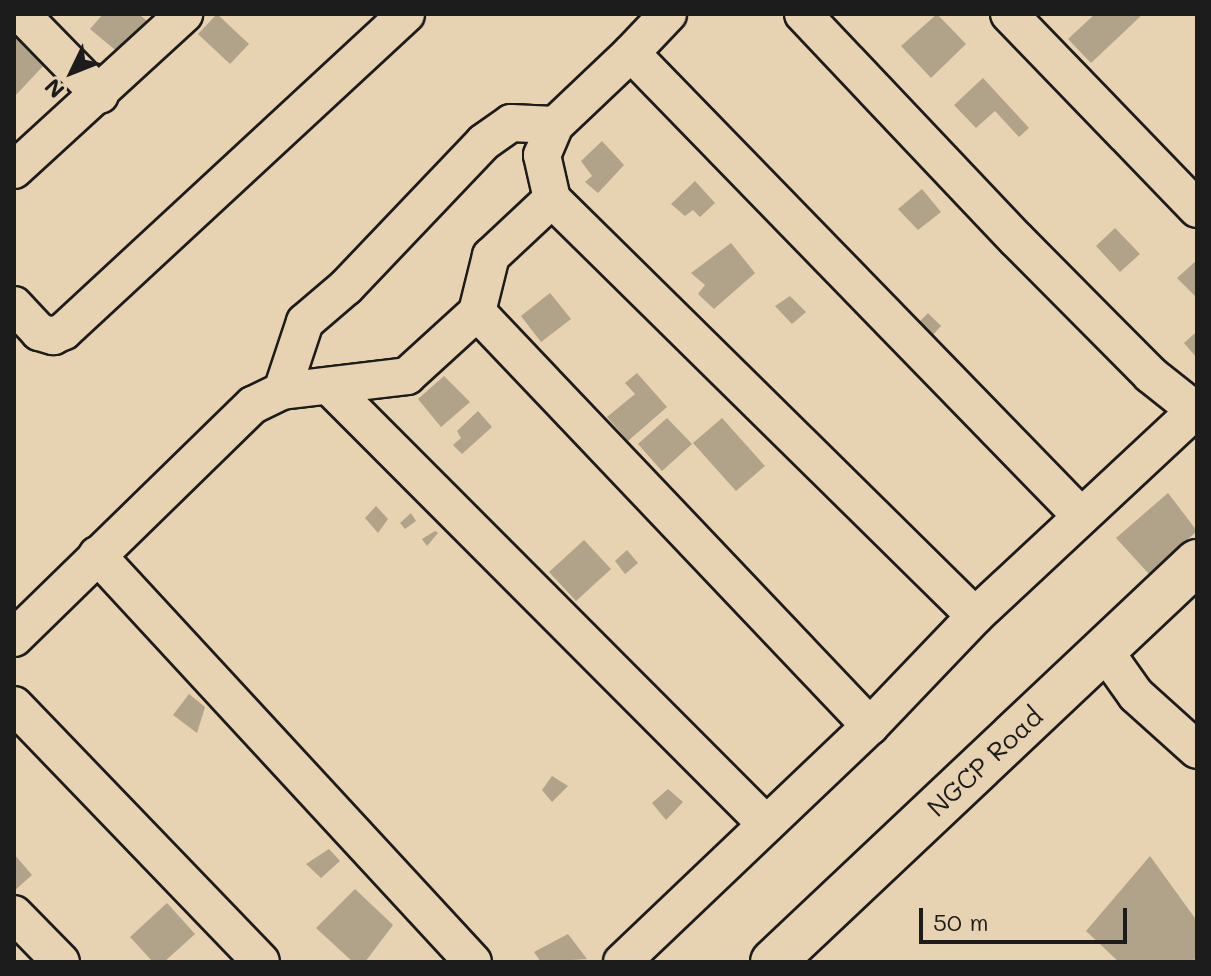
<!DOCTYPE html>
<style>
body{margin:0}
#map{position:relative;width:1211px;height:976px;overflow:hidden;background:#e7d2b1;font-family:Mali,sans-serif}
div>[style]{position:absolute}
.building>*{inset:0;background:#b1a28a}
.roads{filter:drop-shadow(2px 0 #1c1c1c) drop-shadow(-2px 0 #1c1c1c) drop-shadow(0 2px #1c1c1c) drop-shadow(0 -2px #1c1c1c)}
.minor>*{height:36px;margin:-18px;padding:0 18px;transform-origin:18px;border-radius:18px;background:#e7d2b1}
.major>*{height:44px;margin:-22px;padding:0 22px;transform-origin:22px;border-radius:22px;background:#e7d2b1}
span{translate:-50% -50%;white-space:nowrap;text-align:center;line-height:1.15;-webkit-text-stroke:6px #e7d2b1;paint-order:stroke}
.street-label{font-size:26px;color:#1c1c1c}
.frame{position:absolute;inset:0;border:16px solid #1c1c1c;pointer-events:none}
.north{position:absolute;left:32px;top:32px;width:80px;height:80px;-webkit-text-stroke:6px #e7d2b1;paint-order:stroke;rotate:227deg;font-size:22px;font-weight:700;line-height:32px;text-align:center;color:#1c1c1c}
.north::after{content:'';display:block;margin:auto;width:28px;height:36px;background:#1c1c1c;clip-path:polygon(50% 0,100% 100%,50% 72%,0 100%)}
.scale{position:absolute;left:919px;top:908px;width:208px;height:36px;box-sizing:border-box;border:4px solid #1c1c1c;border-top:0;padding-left:10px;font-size:24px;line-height:28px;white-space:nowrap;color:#1c1c1c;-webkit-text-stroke:6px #e7d2b1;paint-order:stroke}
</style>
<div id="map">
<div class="building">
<div style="clip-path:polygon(103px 14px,139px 14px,148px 22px,120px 54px,90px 29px)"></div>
<div style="clip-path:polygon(217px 14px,249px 44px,230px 64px,198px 34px)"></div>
<div style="clip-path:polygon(937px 14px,966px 44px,931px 78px,901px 46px)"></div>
<div style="clip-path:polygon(1095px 14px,1143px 14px,1091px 63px,1068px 39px)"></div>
<div style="clip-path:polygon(14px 34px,45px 64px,14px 97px)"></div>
<div style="clip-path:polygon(983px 78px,1029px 128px,1019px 137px,995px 111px,976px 128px,954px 105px)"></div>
<div style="clip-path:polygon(602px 141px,624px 165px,598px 193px,585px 182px,592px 176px,581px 161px)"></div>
<div style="clip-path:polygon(695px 181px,715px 203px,700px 217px,693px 210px,685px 216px,671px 204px)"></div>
<div style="clip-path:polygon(922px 189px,941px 212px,918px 230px,898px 209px)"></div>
<div style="clip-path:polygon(1115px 228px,1140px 254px,1120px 272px,1096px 246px)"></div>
<div style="clip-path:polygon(731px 243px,755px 273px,714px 309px,698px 294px,705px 285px,691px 273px)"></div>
<div style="clip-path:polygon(1197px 260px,1197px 298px,1177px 278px)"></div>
<div style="clip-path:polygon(550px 293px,571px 319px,541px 342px,521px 316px)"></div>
<div style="clip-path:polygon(790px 296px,806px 312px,792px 324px,775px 306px)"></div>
<div style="clip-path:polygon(928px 313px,941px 326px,931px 337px,917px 324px)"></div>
<div style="clip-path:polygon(1195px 333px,1197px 336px,1197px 358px,1184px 343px)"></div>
<div style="clip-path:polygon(637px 373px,667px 407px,628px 441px,607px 417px,635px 394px,625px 383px)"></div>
<div style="clip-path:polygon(444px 376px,470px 402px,441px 427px,418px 399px)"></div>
<div style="clip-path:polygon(478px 411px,492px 427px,462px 454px,453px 445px,461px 438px,457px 431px)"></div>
<div style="clip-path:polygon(667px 418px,692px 444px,662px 471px,638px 444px)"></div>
<div style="clip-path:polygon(722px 418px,765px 466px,736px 491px,693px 443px)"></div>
<div style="clip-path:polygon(1168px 493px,1197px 531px,1149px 574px,1116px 538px)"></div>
<div style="clip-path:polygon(376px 506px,388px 519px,378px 533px,365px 518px)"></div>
<div style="clip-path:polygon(411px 513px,416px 521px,405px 529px,400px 523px)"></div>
<div style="clip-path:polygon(435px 531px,438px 533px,427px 546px,422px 539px)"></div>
<div style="clip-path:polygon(584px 540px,611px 569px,576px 601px,549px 572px)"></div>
<div style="clip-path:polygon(627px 550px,638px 563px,625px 574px,615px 561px)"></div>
<div style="clip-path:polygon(189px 694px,205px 707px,197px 733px,173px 715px)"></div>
<div style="clip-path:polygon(552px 776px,568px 786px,552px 802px,542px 790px)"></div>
<div style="clip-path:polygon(668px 789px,683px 802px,666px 820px,652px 803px)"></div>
<div style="clip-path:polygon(329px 849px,340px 861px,321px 878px,306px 864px)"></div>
<div style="clip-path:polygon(14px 854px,32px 875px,14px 891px)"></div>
<div style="clip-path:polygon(1150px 856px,1197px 921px,1197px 957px,1192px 962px,1119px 962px,1086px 931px)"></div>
<div style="clip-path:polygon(355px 889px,393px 925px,365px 962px,353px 962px,316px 928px)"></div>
<div style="clip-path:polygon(167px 903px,195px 934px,164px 962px,153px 962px,130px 937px)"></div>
<div style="clip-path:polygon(568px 934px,587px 959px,541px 962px,534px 952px)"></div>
</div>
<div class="roads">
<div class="minor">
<div style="left:21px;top:14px;width:113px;rotate:45.7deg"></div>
<div style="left:668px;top:14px;width:54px;rotate:133.5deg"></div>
<div style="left:631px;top:53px;width:646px;rotate:45.82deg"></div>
<div style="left:803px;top:14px;width:310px;rotate:46.6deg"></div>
<div style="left:1016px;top:239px;width:192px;rotate:45.2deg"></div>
<div style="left:1151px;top:375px;width:56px;rotate:38.5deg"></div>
<div style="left:1009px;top:14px;width:271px;rotate:46deg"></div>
<div style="left:631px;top:53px;width:105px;rotate:136.5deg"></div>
<div style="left:555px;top:125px;width:33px;rotate:113deg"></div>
<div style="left:542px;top:155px;width:45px;rotate:77.2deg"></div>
<div style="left:552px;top:199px;width:594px;rotate:44.59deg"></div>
<div style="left:14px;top:170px;width:231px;rotate:-42.5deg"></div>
<div style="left:14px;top:305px;width:37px;rotate:47deg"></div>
<div style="left:39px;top:332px;width:15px;rotate:16deg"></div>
<div style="left:53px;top:336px;width:12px;rotate:-24deg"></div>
<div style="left:64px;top:331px;width:466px;rotate:-42.8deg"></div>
<div style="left:477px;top:312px;width:571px;rotate:46.49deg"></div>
<div style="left:329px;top:386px;width:619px;rotate:45.07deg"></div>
<div style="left:282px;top:391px;width:73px;rotate:-71.6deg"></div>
<div style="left:305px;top:322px;width:54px;rotate:-40.5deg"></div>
<div style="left:346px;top:287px;width:200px;rotate:-46.4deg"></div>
<div style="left:484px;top:142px;width:33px;rotate:-35deg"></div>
<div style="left:511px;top:123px;width:44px;rotate:2.6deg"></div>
<div style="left:97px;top:555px;width:554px;rotate:47.27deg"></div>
<div style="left:14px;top:638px;width:334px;rotate:-44.3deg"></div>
<div style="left:253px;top:405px;width:32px;rotate:-26deg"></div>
<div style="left:282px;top:391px;width:126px;rotate:-6.8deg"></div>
<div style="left:407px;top:376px;width:95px;rotate:-42.4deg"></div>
<div style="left:477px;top:312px;width:58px;rotate:-76deg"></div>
<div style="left:491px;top:256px;width:83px;rotate:-43.1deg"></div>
<div style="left:1104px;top:650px;width:55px;rotate:54.6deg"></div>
<div style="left:1136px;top:695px;width:82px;rotate:42deg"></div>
<div style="left:14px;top:705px;width:356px;rotate:46.1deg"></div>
<div style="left:14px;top:914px;width:67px;rotate:45.6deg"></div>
<div style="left:622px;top:962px;width:342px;rotate:-43.6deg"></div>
<div style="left:870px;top:726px;width:152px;rotate:-46.3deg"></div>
<div style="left:975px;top:616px;width:304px;rotate:-43deg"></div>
</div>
<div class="major">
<div style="left:773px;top:962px;width:583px;rotate:-43.33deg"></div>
</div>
</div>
<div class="street-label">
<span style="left:985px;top:762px;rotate:-43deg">NGCP Road</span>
</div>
<div class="frame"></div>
<div class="north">N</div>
<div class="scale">50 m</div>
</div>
